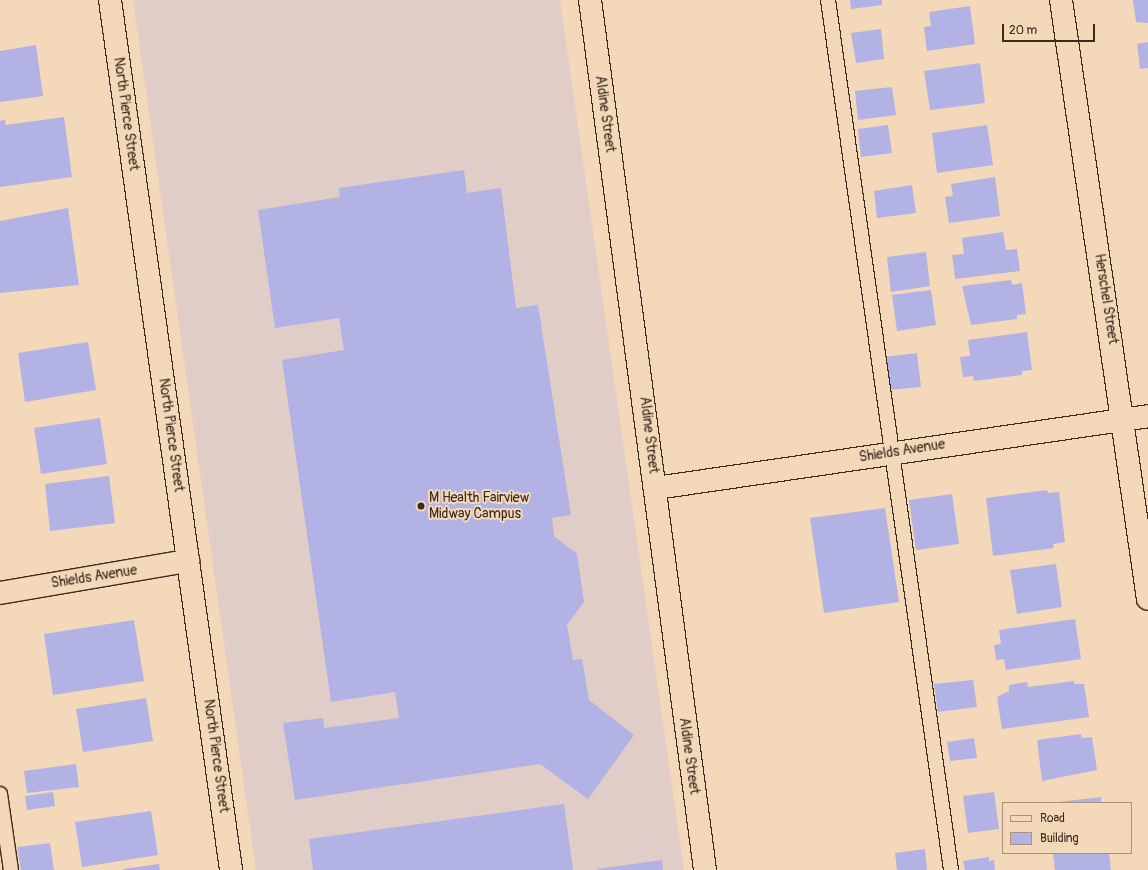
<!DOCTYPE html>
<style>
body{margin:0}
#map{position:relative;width:1148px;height:870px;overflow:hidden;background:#f3d8ba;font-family:Pangolin,sans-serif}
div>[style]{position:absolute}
.built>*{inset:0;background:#e0cdc7}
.building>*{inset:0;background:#b3b2e4}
.roads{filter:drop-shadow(1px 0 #3b2a1e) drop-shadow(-1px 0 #3b2a1e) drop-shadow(0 1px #3b2a1e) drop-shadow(0 -1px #3b2a1e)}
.service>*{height:14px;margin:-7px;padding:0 7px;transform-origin:7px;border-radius:7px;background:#f3d8ba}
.minor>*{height:22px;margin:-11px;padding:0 11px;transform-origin:11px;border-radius:11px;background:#f3d8ba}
.dots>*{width:11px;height:11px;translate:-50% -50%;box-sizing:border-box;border:2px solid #f3d8ba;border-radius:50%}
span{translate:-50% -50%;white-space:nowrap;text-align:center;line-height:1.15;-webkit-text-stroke:4px #f3d8ba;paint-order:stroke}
.street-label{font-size:14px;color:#3b2a1e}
.poi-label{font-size:14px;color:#3b2a1e}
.left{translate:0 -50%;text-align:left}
.legend{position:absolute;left:1002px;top:802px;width:130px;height:52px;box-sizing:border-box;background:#f3d8ba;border:1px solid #a9927c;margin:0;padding:5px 7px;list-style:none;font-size:12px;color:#3b2a1e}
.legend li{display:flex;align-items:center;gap:8px;height:20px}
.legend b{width:20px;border:1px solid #a9927c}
.scale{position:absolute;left:1002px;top:24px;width:93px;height:18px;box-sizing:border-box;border:2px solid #3b2a1e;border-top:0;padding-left:5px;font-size:12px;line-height:14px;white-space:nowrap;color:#3b2a1e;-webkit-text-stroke:3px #f3d8ba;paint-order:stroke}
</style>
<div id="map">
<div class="built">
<div style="clip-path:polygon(133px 0,560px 0,684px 870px,256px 870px)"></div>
</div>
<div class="building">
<div style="clip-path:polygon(850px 0,882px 0,882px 5px,851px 9px)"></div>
<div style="clip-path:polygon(1133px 0,1148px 0,1148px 23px,1136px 22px)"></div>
<div style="clip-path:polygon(970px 6px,975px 44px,927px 51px,924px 27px,931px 26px,929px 12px)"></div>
<div style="clip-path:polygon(881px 29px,884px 59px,856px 63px,851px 33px)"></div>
<div style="clip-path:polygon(1148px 42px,1148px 68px,1140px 69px,1137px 44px)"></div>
<div style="clip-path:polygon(36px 45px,43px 96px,0 102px,0 51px)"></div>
<div style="clip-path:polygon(980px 63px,985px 103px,930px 110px,924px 71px)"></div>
<div style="clip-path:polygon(892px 87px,896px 115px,858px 120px,855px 91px)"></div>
<div style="clip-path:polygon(64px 117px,72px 177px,0 187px,0 121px,5px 120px,6px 125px)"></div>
<div style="clip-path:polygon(888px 125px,892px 153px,861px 157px,858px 129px)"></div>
<div style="clip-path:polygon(987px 125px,993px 165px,937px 173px,932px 133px)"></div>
<div style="clip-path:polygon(464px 170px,467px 193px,501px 188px,516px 308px,538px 305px,571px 515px,552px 518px,554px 536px,577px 554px,584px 602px,567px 625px,573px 660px,582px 659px,589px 700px,634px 735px,588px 799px,540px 764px,295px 800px,283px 723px,323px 718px,324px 728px,399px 718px,395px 692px,331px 702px,282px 360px,344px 350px,339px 318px,275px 328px,258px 210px,340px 197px,339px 188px)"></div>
<div style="clip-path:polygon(995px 177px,1000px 216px,949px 223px,945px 197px,953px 196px,951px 184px)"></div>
<div style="clip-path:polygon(912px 185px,916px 213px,877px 218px,874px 191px)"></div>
<div style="clip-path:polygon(68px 208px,79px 285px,0 293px,0 221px)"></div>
<div style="clip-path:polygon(1003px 232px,1006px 250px,1017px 249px,1020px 271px,955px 279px,952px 255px,964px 254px,962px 238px)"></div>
<div style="clip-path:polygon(926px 252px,930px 286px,891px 292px,887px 257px)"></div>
<div style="clip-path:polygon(1011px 280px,1012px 285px,1022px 283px,1026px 314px,1017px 315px,1017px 319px,971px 325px,962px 286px)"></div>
<div style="clip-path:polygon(931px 290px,936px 325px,897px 331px,892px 295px)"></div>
<div style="clip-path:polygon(1027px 332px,1032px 370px,1022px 371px,1022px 375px,974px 381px,973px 376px,963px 377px,960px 357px,970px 356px,968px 340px)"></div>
<div style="clip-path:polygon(88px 342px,96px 390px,25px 402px,18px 353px)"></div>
<div style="clip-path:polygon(917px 353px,921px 387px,889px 390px,885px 357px)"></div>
<div style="clip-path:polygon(100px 418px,107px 464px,41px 474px,34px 428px)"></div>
<div style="clip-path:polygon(109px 476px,115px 523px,50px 531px,45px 484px)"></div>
<div style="clip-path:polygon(1047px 490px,1048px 493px,1059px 492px,1065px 542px,1053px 544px,1054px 548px,993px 556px,986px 498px)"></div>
<div style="clip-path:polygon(952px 494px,959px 544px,916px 550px,909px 500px)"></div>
<div style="clip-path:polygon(885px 508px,899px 602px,824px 613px,810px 518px)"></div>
<div style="clip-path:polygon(1056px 564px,1062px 607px,1017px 614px,1010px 570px)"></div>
<div style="clip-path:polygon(1075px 619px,1081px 659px,1006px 670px,1004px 659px,996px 660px,994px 645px,1001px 644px,999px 630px)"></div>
<div style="clip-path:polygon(134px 620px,144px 681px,53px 695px,44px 634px)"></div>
<div style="clip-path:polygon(973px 680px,977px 707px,938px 712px,934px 684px)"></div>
<div style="clip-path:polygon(1074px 681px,1074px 684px,1084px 684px,1089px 717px,1002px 729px,997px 697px,1009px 691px,1009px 685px,1027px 682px,1028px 687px)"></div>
<div style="clip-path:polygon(146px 698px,153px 741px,83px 752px,76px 709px)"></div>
<div style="clip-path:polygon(1081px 734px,1082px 738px,1092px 737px,1097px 770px,1042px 781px,1037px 740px)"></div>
<div style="clip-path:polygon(974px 738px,977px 758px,950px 761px,947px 742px)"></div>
<div style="clip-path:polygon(76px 764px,79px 787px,27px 793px,24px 771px)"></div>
<div style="clip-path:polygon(53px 792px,55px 806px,27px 810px,25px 796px)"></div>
<div style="clip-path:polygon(994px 792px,999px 829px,968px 833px,963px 796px)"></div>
<div style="clip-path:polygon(1101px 797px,1101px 803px,1058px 803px,1058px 802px)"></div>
<div style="clip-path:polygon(564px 804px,573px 870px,313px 870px,309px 839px)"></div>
<div style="clip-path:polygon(151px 811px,158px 855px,82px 867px,75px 822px)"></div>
<div style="clip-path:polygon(50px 843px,54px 870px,21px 870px,17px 847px)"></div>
<div style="clip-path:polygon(925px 849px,927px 870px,897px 870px,895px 853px)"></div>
<div style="clip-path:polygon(1109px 853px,1111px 870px,1055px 870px,1053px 854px)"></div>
<div style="clip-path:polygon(989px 857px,989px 861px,994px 860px,995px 870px,965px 870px,963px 861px)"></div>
<div style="clip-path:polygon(662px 860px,663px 870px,597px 870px,597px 869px)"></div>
<div style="clip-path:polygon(159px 864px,160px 870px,123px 870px,123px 869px)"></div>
</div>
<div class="roads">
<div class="service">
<div style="left:828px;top:0;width:879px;rotate:81.95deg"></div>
<div style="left:0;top:794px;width:77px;rotate:81.8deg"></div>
</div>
<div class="minor">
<div style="left:110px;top:0;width:878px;rotate:82.08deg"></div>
<div style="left:590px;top:0;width:878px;rotate:82.47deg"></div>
<div style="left:1061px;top:0;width:605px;rotate:81.74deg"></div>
<div style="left:656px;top:488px;width:497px;rotate:-8.3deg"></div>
<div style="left:0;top:593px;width:191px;rotate:-9.7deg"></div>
</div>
</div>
<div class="dots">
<div style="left:421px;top:506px;background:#3b2a1e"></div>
</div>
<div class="street-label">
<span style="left:126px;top:114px;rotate:82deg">North Pierce Street</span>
<span style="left:605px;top:114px;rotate:82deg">Aldine Street</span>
<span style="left:1106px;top:299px;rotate:81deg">Herschel Street</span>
<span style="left:171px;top:435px;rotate:82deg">North Pierce Street</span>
<span style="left:649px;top:435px;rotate:83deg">Aldine Street</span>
<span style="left:902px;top:451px;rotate:-9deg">Shields Avenue</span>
<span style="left:94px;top:577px;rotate:-9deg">Shields Avenue</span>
<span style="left:216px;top:756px;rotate:82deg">North Pierce Street</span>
<span style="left:689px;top:756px;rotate:82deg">Aldine Street</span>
</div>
<div class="poi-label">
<span class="left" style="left:429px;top:506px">M Health Fairview<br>Midway Campus</span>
</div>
<ul class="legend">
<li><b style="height:5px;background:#f3d8ba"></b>Road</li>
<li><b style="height:11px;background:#b3b2e4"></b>Building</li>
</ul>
<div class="scale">20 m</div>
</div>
